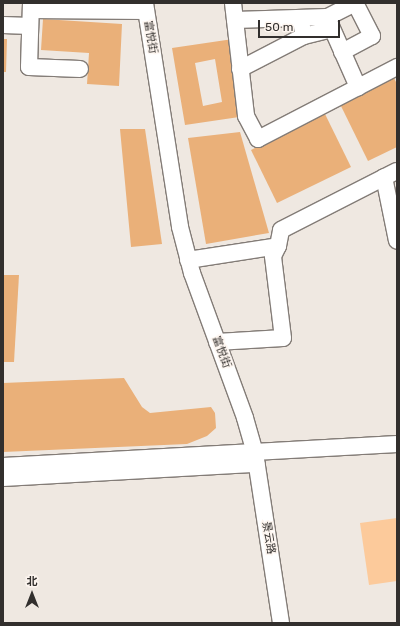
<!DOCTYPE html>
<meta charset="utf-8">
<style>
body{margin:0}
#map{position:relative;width:400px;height:626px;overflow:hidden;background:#efe8e1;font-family:Rubik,"Noto Sans SC",sans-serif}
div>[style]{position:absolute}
.green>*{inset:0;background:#fcca9b}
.building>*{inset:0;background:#eab079}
.roads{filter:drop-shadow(1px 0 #837c77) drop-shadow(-1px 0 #837c77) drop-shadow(0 1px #837c77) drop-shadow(0 -1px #837c77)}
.minor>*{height:16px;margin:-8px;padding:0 8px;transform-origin:8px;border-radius:8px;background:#fff}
span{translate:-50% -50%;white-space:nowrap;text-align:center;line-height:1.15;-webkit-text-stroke:3px #fdf5ef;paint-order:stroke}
.street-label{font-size:11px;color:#322f2d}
.frame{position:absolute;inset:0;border:4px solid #322f2d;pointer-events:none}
.north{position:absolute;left:12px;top:574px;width:40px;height:40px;-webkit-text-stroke:3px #fdf5ef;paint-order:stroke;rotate:0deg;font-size:11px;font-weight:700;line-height:16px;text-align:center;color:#322f2d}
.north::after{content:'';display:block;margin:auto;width:14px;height:18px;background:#322f2d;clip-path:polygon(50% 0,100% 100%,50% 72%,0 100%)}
.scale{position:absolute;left:258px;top:20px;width:82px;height:18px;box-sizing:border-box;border:2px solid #322f2d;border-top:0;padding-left:5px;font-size:12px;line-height:14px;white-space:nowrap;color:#322f2d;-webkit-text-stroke:3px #fdf5ef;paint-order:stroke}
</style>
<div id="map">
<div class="green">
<div style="clip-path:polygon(397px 518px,397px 581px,369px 585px,360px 523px)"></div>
</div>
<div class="building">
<div style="clip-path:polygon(43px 19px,122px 24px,119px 86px,87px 84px,89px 53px,41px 50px)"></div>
<div style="clip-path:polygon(3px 39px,7px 39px,6px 72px,3px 72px)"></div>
<div style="clip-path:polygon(evenodd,233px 39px,246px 116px,185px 125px,172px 48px,233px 39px,215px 59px,222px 102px,203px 106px,195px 63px,215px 59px)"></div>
<div style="clip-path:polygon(393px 76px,397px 84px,397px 147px,368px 161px,339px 102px)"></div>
<div style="clip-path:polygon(325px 114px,351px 167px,277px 203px,251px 150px)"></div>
<div style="clip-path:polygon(120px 129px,145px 129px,162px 244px,131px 247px)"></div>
<div style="clip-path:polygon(240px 132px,269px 233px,206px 244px,188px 138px)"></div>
<div style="clip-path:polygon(3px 275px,19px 275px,14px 362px,3px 362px)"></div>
<div style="clip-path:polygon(124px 378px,142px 407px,150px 413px,211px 407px,215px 413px,216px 428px,207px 436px,187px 444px,3px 452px,3px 383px)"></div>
</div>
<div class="roads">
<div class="minor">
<div style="left:31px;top:3px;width:64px;rotate:91.8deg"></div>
<div style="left:29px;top:67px;width:51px;rotate:2.2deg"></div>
<div style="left:145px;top:3px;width:227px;rotate:81.1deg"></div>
<div style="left:180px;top:227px;width:48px;rotate:75.4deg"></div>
<div style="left:192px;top:273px;width:154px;rotate:69.9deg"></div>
<div style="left:245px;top:418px;width:36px;rotate:74deg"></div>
<div style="left:255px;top:453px;width:172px;rotate:81.3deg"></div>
<div style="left:233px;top:3px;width:114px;rotate:83.4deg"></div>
<div style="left:246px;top:116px;width:26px;rotate:62deg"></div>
<div style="left:258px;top:139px;width:157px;rotate:-27.4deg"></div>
<div style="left:355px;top:3px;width:31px;rotate:153deg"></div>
<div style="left:327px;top:17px;width:77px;rotate:66.1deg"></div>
<div style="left:31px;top:10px;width:115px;rotate:0.5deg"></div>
<div style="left:235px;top:20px;width:92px;rotate:-1.9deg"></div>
<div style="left:3px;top:25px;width:27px;rotate:2deg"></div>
<div style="left:302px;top:27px;width:9px;rotate:77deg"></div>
<div style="left:304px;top:36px;width:29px;rotate:-14deg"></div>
<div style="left:342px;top:52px;width:34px;rotate:-28deg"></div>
<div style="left:372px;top:36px;width:37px;rotate:-117deg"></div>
<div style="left:240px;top:69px;width:72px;rotate:-27.3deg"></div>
<div style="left:384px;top:177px;width:65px;rotate:78.5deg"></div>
<div style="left:188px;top:260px;width:91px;rotate:-8.8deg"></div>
<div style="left:278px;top:246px;width:16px;rotate:-79deg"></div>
<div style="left:281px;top:230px;width:130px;rotate:-27deg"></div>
<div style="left:217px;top:342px;width:66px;rotate:-3.5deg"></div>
<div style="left:283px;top:338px;width:83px;rotate:-97deg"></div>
<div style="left:273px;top:256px;width:11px;rotate:-63deg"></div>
<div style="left:3px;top:466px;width:395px;rotate:-3.2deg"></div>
<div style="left:3px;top:478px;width:254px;rotate:-3.2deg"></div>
</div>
</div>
<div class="street-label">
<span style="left:150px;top:37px;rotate:81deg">富悦街</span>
<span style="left:221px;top:352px;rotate:70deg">富悦街</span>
<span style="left:268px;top:538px;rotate:81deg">景云路</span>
</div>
<div class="frame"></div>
<div class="north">北</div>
<div class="scale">50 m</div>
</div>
